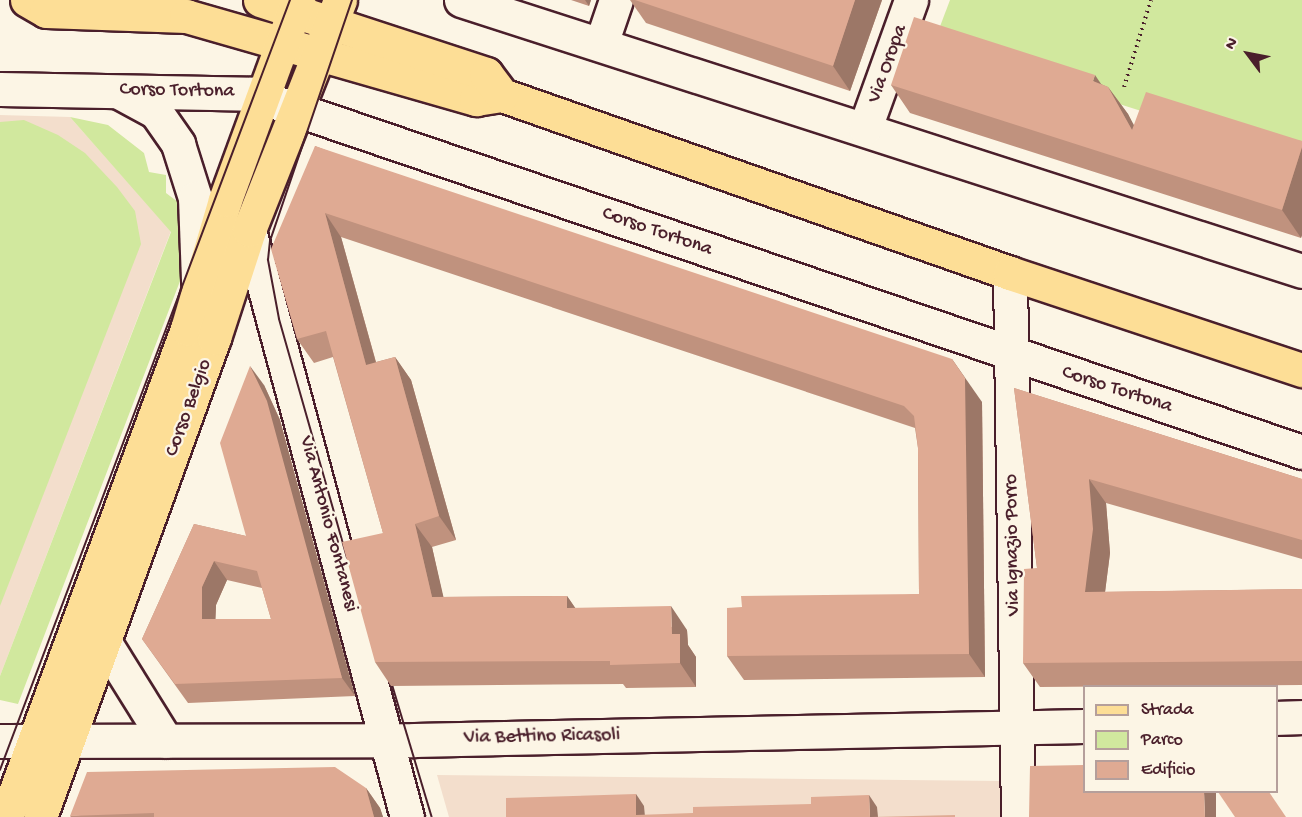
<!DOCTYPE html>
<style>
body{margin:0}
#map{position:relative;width:1302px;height:817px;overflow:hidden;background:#fcf5e5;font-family:"Gochi Hand",sans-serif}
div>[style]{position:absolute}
.built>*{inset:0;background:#f3decc}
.green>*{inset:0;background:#d1e89e}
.path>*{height:4px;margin-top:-2px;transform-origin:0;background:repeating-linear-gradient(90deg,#4a1f2b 0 1.5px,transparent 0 6px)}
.roads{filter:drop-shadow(2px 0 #4a1f2b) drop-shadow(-2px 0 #4a1f2b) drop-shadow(0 2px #4a1f2b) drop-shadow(0 -2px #4a1f2b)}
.minor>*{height:33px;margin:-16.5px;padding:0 16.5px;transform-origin:16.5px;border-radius:16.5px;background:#fcf5e5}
.major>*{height:33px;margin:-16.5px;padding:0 16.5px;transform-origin:16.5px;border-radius:16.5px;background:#fdde96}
.tram>*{height:1.5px;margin:-0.75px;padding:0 0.75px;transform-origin:0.75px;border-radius:0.75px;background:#4a1f2b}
.wall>*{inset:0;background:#c0927e}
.shaded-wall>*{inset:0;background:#9c7767}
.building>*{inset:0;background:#dfaa93}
span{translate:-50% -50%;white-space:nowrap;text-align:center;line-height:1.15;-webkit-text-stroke:4.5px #fcf5e5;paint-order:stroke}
.street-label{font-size:20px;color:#4a1f2b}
.legend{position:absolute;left:1083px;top:685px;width:195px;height:108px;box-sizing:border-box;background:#fcf5e5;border:2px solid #b59f9b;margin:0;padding:8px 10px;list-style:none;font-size:18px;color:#4a1f2b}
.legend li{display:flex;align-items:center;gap:12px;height:30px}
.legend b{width:30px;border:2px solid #b59f9b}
.north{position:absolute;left:1218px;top:24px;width:60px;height:60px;-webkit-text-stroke:4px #fcf5e5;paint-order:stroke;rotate:302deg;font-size:16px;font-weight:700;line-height:24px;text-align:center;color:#4a1f2b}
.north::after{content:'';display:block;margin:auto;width:21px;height:27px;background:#4a1f2b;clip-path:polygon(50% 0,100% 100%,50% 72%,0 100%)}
</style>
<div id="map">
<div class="built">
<div style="clip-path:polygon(0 115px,70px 117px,171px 231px,0 676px)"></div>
<div style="clip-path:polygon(437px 775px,1000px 781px,1000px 817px,449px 817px)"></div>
</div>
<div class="green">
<div style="clip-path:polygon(950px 0,1302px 0,1302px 162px,933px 45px)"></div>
<div style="clip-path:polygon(70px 117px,108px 125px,144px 153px,149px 172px,166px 175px,166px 193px,178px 202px,186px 223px,178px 239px,190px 255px,18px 704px,0 700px,0 676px,171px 232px)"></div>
<div style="clip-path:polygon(24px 120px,58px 135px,85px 153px,117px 187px,135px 211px,141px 244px,0 606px,0 122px)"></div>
</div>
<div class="path">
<div style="left:1124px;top:87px;width:91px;rotate:-72.8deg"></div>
</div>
<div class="roads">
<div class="minor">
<div style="left:461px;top:0;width:884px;rotate:17.86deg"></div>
<div style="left:601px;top:44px;width:46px;rotate:-71.2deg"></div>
<div style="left:0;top:89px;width:251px;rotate:1.1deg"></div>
<div style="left:251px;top:94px;width:1110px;rotate:18.81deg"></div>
<div style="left:119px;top:92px;width:42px;rotate:28.4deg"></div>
<div style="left:156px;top:112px;width:39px;rotate:55deg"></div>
<div style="left:178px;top:144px;width:57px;rotate:72.5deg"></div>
<div style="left:195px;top:198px;width:83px;rotate:87.9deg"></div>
<div style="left:865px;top:128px;width:136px;rotate:-70.2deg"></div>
<div style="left:249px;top:230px;width:608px;rotate:74.94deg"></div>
<div style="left:1010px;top:273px;width:544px;rotate:89.16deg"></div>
<div style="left:105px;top:643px;width:115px;rotate:58.1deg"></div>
<div style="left:1276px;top:718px;width:26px;rotate:-2deg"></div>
<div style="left:0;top:741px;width:414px;rotate:-0.1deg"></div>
<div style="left:414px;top:740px;width:670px;rotate:-1.2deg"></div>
</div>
<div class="major">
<div style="left:27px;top:0;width:22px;rotate:30deg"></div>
<div style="left:46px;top:11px;width:140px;rotate:2deg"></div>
<div style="left:186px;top:16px;width:302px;rotate:16deg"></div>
<div style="left:476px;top:99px;width:26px;rotate:-9deg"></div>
<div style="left:502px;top:95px;width:538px;rotate:19.31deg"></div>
<div style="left:1010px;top:273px;width:308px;rotate:18.4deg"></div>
<div style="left:260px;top:0;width:238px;rotate:18.1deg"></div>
<div style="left:486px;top:74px;width:26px;rotate:53deg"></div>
<div style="left:6px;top:817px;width:520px;rotate:-69.65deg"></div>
<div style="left:187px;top:329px;width:134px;rotate:-73.6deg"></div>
<div style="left:225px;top:200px;width:213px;rotate:-69.9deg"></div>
<div style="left:40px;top:817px;width:510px;rotate:-70.04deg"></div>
<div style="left:214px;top:338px;width:114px;rotate:-72deg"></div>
<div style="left:249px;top:230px;width:247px;rotate:-68.4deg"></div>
</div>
</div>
<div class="tram">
<div style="left:347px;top:558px;width:248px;rotate:-105.9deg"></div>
<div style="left:279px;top:319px;width:60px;rotate:-100.6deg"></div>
<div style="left:268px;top:260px;width:19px;rotate:-84deg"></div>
<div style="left:270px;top:241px;width:255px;rotate:-71.2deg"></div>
<div style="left:388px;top:670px;width:153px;rotate:73.3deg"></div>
<div style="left:0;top:770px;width:823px;rotate:-69.36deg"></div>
</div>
<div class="wall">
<div style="clip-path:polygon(571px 0,591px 0,589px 6px)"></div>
<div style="clip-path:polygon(630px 0,882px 0,850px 91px,646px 23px)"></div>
<div style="clip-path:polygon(1101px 84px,1108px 87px,1128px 114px,1133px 125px,1302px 141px,1302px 235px,1301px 238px,910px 113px,891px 85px)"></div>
<div style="clip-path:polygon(315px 146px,982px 402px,985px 677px,744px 680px,727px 656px,742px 607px,919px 594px,918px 448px,915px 428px,341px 237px,376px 362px,395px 357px,411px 380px,456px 540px,432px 547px,443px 597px,567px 596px,575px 608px,687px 630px,688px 645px,696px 657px,696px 687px,626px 688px,623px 684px,391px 686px,375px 662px,383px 533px,333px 357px,314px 363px,297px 339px)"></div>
<div style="clip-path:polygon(evenodd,264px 385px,280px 420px,355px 696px,188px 703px,142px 639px,194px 524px,246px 536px,264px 385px,227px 580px,262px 588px,271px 619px,215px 619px,216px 605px,227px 580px)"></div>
<div style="clip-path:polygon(1014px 388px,1302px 479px,1302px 559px,1106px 503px,1110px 553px,1105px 592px,1302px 589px,1302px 685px,1040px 687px,1023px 663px,1037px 568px)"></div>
<div style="clip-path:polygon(366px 788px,380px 808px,383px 817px,71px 817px,70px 816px)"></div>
</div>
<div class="shaded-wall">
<div style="clip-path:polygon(585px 0,591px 0,589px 6px)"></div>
<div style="clip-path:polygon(855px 0,882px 0,850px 91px,833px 66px)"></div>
<div style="clip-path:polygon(1095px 75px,1114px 103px,1093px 81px)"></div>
<div style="clip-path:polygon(1108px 87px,1128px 114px,1151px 157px,1132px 130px)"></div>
<div style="clip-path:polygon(1302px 147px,1302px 235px,1301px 238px,1282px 210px)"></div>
<div style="clip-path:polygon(325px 213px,341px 237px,383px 388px,366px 365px)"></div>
<div style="clip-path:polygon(395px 357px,411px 380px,456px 540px,439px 516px)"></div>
<div style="clip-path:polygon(952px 359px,982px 402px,985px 677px,969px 654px)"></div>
<div style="clip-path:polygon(250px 366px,264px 385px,280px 420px,355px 696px,342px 678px)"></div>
<div style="clip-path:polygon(1089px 479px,1106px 503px,1110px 553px,1102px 616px,1085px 592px)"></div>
<div style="clip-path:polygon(415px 524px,432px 547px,449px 621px,432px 597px)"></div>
<div style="clip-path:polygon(214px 561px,227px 580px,216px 605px,215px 638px,202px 619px,202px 587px)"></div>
<div style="clip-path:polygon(567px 596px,583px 619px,567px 608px)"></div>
<div style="clip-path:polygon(671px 606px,687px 630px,688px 645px,696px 657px,696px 687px,680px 663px,672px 634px)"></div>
<div style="clip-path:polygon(366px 788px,380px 808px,383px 817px,374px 817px)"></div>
<div style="clip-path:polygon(1204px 792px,1216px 792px,1216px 817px,1205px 817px)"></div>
<div style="clip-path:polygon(636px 794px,644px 806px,645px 817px,636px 815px)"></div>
<div style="clip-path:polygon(869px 795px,877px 807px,878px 817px,870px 817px)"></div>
</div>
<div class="building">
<div style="clip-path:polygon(635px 0,855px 0,833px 66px)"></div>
<div style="clip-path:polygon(914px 17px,1095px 75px,1093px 81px,1108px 87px,1132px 130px,1146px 92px,1302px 141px,1302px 147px,1282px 210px,891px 85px)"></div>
<div style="clip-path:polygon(315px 146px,952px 359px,965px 378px,969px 654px,727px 656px,727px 608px,742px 607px,741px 596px,919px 594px,918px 448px,914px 416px,904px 406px,325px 213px,366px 365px,395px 357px,439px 516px,415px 524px,432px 597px,567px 596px,567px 608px,671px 606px,672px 634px,680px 634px,680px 663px,610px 665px,610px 661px,375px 662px,342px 542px,383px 533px,326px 331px,297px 339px,271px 249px)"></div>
<div style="clip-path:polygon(evenodd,250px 366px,267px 401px,342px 678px,175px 684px,142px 639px,194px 524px,246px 536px,220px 443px,250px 366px,214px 561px,257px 571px,271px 619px,202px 619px,202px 587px,214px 561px)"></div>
<div style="clip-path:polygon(1014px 388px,1302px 479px,1302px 540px,1089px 479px,1093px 529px,1085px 592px,1302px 589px,1302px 661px,1023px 663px,1024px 569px,1037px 568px)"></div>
<div style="clip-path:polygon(1084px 765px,1084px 792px,1204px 792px,1205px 817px,1029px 817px,1030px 766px)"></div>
<div style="clip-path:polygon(335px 767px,366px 788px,374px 817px,154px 817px,154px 813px,70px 816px,87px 772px)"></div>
<div style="clip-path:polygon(1218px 792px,1269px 792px,1286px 817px,1235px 817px)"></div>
<div style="clip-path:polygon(636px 794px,636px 815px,693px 813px,693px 807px,811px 804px,811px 797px,869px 795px,870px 817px,506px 817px,506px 798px)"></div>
<div style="clip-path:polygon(955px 815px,955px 817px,871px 817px)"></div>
</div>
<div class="street-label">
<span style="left:888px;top:64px;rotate:-70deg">Via Oropa</span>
<span style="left:177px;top:91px;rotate:1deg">Corso Tortona</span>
<span style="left:657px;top:232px;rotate:19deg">Corso Tortona</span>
<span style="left:1117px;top:390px;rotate:18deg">Corso Tortona</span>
<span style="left:189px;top:408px;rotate:-70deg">Corso Belgio</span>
<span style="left:328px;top:524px;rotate:75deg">Via Antonio Fontanesi</span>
<span style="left:1013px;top:545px;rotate:-91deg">Via Ignazio Porro</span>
<span style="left:542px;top:737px;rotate:-1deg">Via Bettino Ricasoli</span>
</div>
<ul class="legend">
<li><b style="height:8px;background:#fdde96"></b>Strada</li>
<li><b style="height:16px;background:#d1e89e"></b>Parco</li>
<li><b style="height:16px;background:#dfaa93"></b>Edificio</li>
</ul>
<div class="north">N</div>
</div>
